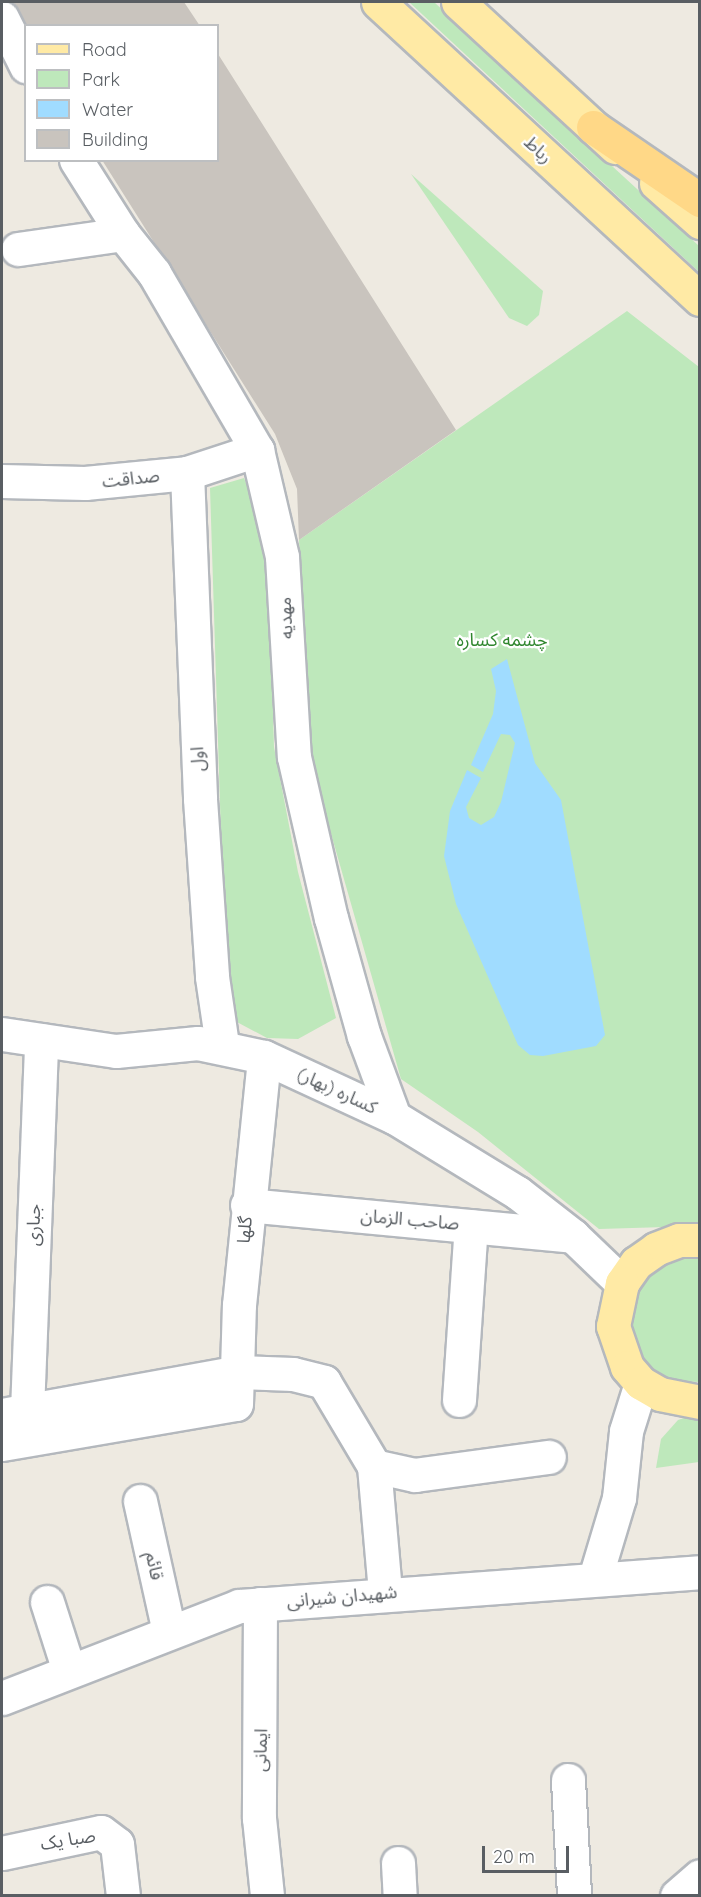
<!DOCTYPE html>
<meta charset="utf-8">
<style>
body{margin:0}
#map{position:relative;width:701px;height:1897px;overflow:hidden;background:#eeeae1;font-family:Quicksand,"Noto Sans Arabic",sans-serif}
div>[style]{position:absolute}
.green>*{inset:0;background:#bee8bb}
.water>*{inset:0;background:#a0dcff}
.building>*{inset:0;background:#c9c4be}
.roads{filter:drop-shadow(2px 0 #b4b8bd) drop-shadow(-2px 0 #b4b8bd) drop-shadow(0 2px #b4b8bd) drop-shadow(0 -2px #b4b8bd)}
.minor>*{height:33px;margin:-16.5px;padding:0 16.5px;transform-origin:16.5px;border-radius:16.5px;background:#fff}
.major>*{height:33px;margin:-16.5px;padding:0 16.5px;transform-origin:16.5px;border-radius:16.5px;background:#ffeaa5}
.highway>*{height:33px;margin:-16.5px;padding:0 16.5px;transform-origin:16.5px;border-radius:16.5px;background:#ffd887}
span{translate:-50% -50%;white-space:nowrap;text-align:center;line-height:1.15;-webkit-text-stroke:4.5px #fff;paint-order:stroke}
.street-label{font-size:18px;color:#595e63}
.park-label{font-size:18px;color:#2f862e}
.frame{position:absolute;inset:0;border:3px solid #595e63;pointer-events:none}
.legend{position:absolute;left:24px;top:24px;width:195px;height:138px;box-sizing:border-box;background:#fff;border:2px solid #bdbfc1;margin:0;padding:8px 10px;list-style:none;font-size:18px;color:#595e63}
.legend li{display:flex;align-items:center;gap:12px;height:30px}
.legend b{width:30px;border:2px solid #bdbfc1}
.scale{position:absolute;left:482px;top:1846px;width:87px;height:27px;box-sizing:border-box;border:3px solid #595e63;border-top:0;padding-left:8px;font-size:18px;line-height:21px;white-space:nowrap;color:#595e63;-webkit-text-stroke:4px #fff;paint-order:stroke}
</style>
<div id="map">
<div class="green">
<div style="clip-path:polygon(409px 2px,434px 2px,699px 246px,699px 272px)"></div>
<div style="clip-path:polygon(411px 174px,543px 291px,539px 315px,527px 326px,509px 318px)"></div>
<div style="clip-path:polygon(627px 311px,699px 367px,699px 1226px,599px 1229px,478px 1132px,401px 1079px,312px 767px,299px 540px)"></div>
<div style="clip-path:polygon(244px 478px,259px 516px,270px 603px,274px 747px,298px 872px,336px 1018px,298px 1039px,267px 1038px,235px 1021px,224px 930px,210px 488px)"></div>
<div style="clip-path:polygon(699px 1258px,699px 1382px,676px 1381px,656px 1372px,641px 1357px,631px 1338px,632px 1298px,642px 1280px,657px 1267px,676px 1259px)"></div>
<div style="clip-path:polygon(699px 1413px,699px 1462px,656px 1468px,661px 1439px,678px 1420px)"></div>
</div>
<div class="water">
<div style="clip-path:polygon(507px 659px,535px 763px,561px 800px,605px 1035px,596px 1046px,543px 1056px,530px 1055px,518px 1045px,456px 904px,444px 856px,450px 811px,467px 770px,481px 778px,466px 807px,469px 818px,481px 825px,494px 817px,501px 802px,515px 743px,510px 735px,501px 734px,483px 772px,471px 765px,493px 714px,496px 691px,491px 669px)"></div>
</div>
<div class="building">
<div style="clip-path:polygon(7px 2px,184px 2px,200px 26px,26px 26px,26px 39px)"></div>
<div style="clip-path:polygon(218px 54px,456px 430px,299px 540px,297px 489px,275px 434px,102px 160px,218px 160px)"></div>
</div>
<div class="roads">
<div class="minor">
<div style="left:2px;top:18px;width:54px;rotate:63.4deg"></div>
<div style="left:76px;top:160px;width:88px;rotate:57.6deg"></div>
<div style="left:123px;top:234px;width:50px;rotate:51.5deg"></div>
<div style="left:154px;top:273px;width:205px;rotate:59.8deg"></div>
<div style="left:257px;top:450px;width:110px;rotate:76.8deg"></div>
<div style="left:282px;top:557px;width:200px;rotate:86.6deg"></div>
<div style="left:294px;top:757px;width:165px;rotate:77.1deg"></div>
<div style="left:331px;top:918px;width:123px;rotate:74.4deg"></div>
<div style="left:364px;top:1036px;width:86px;rotate:69.7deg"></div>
<div style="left:18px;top:249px;width:106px;rotate:-8.1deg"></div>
<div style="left:187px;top:473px;width:326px;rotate:87.7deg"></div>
<div style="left:200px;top:799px;width:178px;rotate:86.1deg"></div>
<div style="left:212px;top:977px;width:69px;rotate:81.6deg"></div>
<div style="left:2px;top:481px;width:83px;rotate:1.4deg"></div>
<div style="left:85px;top:483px;width:102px;rotate:-5.6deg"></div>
<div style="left:187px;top:473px;width:74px;rotate:-18.2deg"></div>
<div style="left:2px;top:1034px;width:115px;rotate:8.5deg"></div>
<div style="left:116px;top:1051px;width:82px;rotate:-5.6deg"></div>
<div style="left:198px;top:1043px;width:67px;rotate:12deg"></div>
<div style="left:264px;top:1057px;width:143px;rotate:24.8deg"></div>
<div style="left:394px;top:1117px;width:145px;rotate:31.5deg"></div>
<div style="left:518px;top:1193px;width:70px;rotate:38deg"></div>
<div style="left:573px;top:1236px;width:68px;rotate:43.8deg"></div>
<div style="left:247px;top:1205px;width:327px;rotate:5.4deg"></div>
<div style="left:459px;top:1400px;width:174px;rotate:-86.1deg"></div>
<div style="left:27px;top:1411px;width:371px;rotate:-87.8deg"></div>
<div style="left:2px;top:1415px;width:241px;rotate:-10.3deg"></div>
<div style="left:239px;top:1372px;width:54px;rotate:2.1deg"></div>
<div style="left:293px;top:1374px;width:32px;rotate:14deg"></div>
<div style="left:324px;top:1382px;width:98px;rotate:59.2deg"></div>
<div style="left:374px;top:1466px;width:127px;rotate:85deg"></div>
<div style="left:2px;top:1444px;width:237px;rotate:-9.7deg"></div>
<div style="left:236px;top:1404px;width:99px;rotate:-88.3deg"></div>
<div style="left:239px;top:1305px;width:249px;rotate:-84.2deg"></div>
<div style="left:374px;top:1466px;width:42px;rotate:12.4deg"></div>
<div style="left:415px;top:1475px;width:135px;rotate:-7.7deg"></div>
<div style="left:140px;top:1501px;width:134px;rotate:77.5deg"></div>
<div style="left:595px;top:1578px;width:84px;rotate:-73.3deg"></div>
<div style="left:619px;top:1498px;width:67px;rotate:-84deg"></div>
<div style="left:626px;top:1431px;width:50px;rotate:-72.6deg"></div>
<div style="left:47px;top:1602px;width:72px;rotate:72.3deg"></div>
<div style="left:260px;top:1604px;width:214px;rotate:90.3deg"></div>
<div style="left:259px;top:1818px;width:78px;rotate:84.1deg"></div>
<div style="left:2px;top:1698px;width:254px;rotate:-21.2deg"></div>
<div style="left:239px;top:1606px;width:462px;rotate:-4.2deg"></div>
<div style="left:568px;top:1780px;width:116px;rotate:87deg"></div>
<div style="left:2px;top:1853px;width:101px;rotate:-12deg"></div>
<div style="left:101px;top:1832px;width:20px;rotate:37deg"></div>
<div style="left:117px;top:1844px;width:52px;rotate:83.4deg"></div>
<div style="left:398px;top:1863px;width:33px;rotate:87deg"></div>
<div style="left:677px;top:1896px;width:30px;rotate:-41deg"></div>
</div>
<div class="major">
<div style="left:378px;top:2px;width:438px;rotate:42.7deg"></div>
<div style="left:458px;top:2px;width:214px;rotate:42.7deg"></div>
<div style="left:656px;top:183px;width:59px;rotate:41.6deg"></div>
<div style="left:700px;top:1240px;width:21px;rotate:180deg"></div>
<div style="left:679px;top:1240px;width:25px;rotate:159deg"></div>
<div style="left:656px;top:1249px;width:24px;rotate:145deg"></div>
<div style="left:636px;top:1263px;width:24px;rotate:125deg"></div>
<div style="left:622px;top:1283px;width:44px;rotate:101.8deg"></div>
<div style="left:613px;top:1326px;width:43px;rotate:71.1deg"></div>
<div style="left:627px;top:1367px;width:21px;rotate:49deg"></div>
<div style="left:641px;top:1383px;width:22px;rotate:30deg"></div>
<div style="left:660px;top:1394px;width:41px;rotate:11.3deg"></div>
</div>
<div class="highway">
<div style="left:593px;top:127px;width:130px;rotate:34.3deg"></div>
</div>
</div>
<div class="street-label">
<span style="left:538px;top:150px;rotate:43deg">رباط</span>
<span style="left:131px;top:479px;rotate:-6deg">صداقت</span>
<span style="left:286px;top:618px;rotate:-93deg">مهدیه</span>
<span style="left:198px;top:759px;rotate:-92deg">اول</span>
<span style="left:337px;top:1091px;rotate:25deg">کساره (بهار)</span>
<span style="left:410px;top:1220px;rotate:5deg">صاحب الزمان</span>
<span style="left:34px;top:1225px;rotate:-88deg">جباری</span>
<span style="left:245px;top:1230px;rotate:-85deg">گلها</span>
<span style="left:154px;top:1566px;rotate:78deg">قائم</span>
<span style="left:342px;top:1597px;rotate:-5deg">شهیدان شیرانی</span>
<span style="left:261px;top:1750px;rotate:-88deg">ایمانی</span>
<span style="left:68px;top:1840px;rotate:-9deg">صبا یک</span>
</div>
<div class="park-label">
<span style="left:502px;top:640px">چشمه کساره</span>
</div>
<div class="frame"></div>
<ul class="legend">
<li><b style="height:8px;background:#ffeaa5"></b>Road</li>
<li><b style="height:16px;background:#bee8bb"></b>Park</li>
<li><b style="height:16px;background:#a0dcff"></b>Water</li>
<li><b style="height:16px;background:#c9c4be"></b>Building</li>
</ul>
<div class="scale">20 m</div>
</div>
